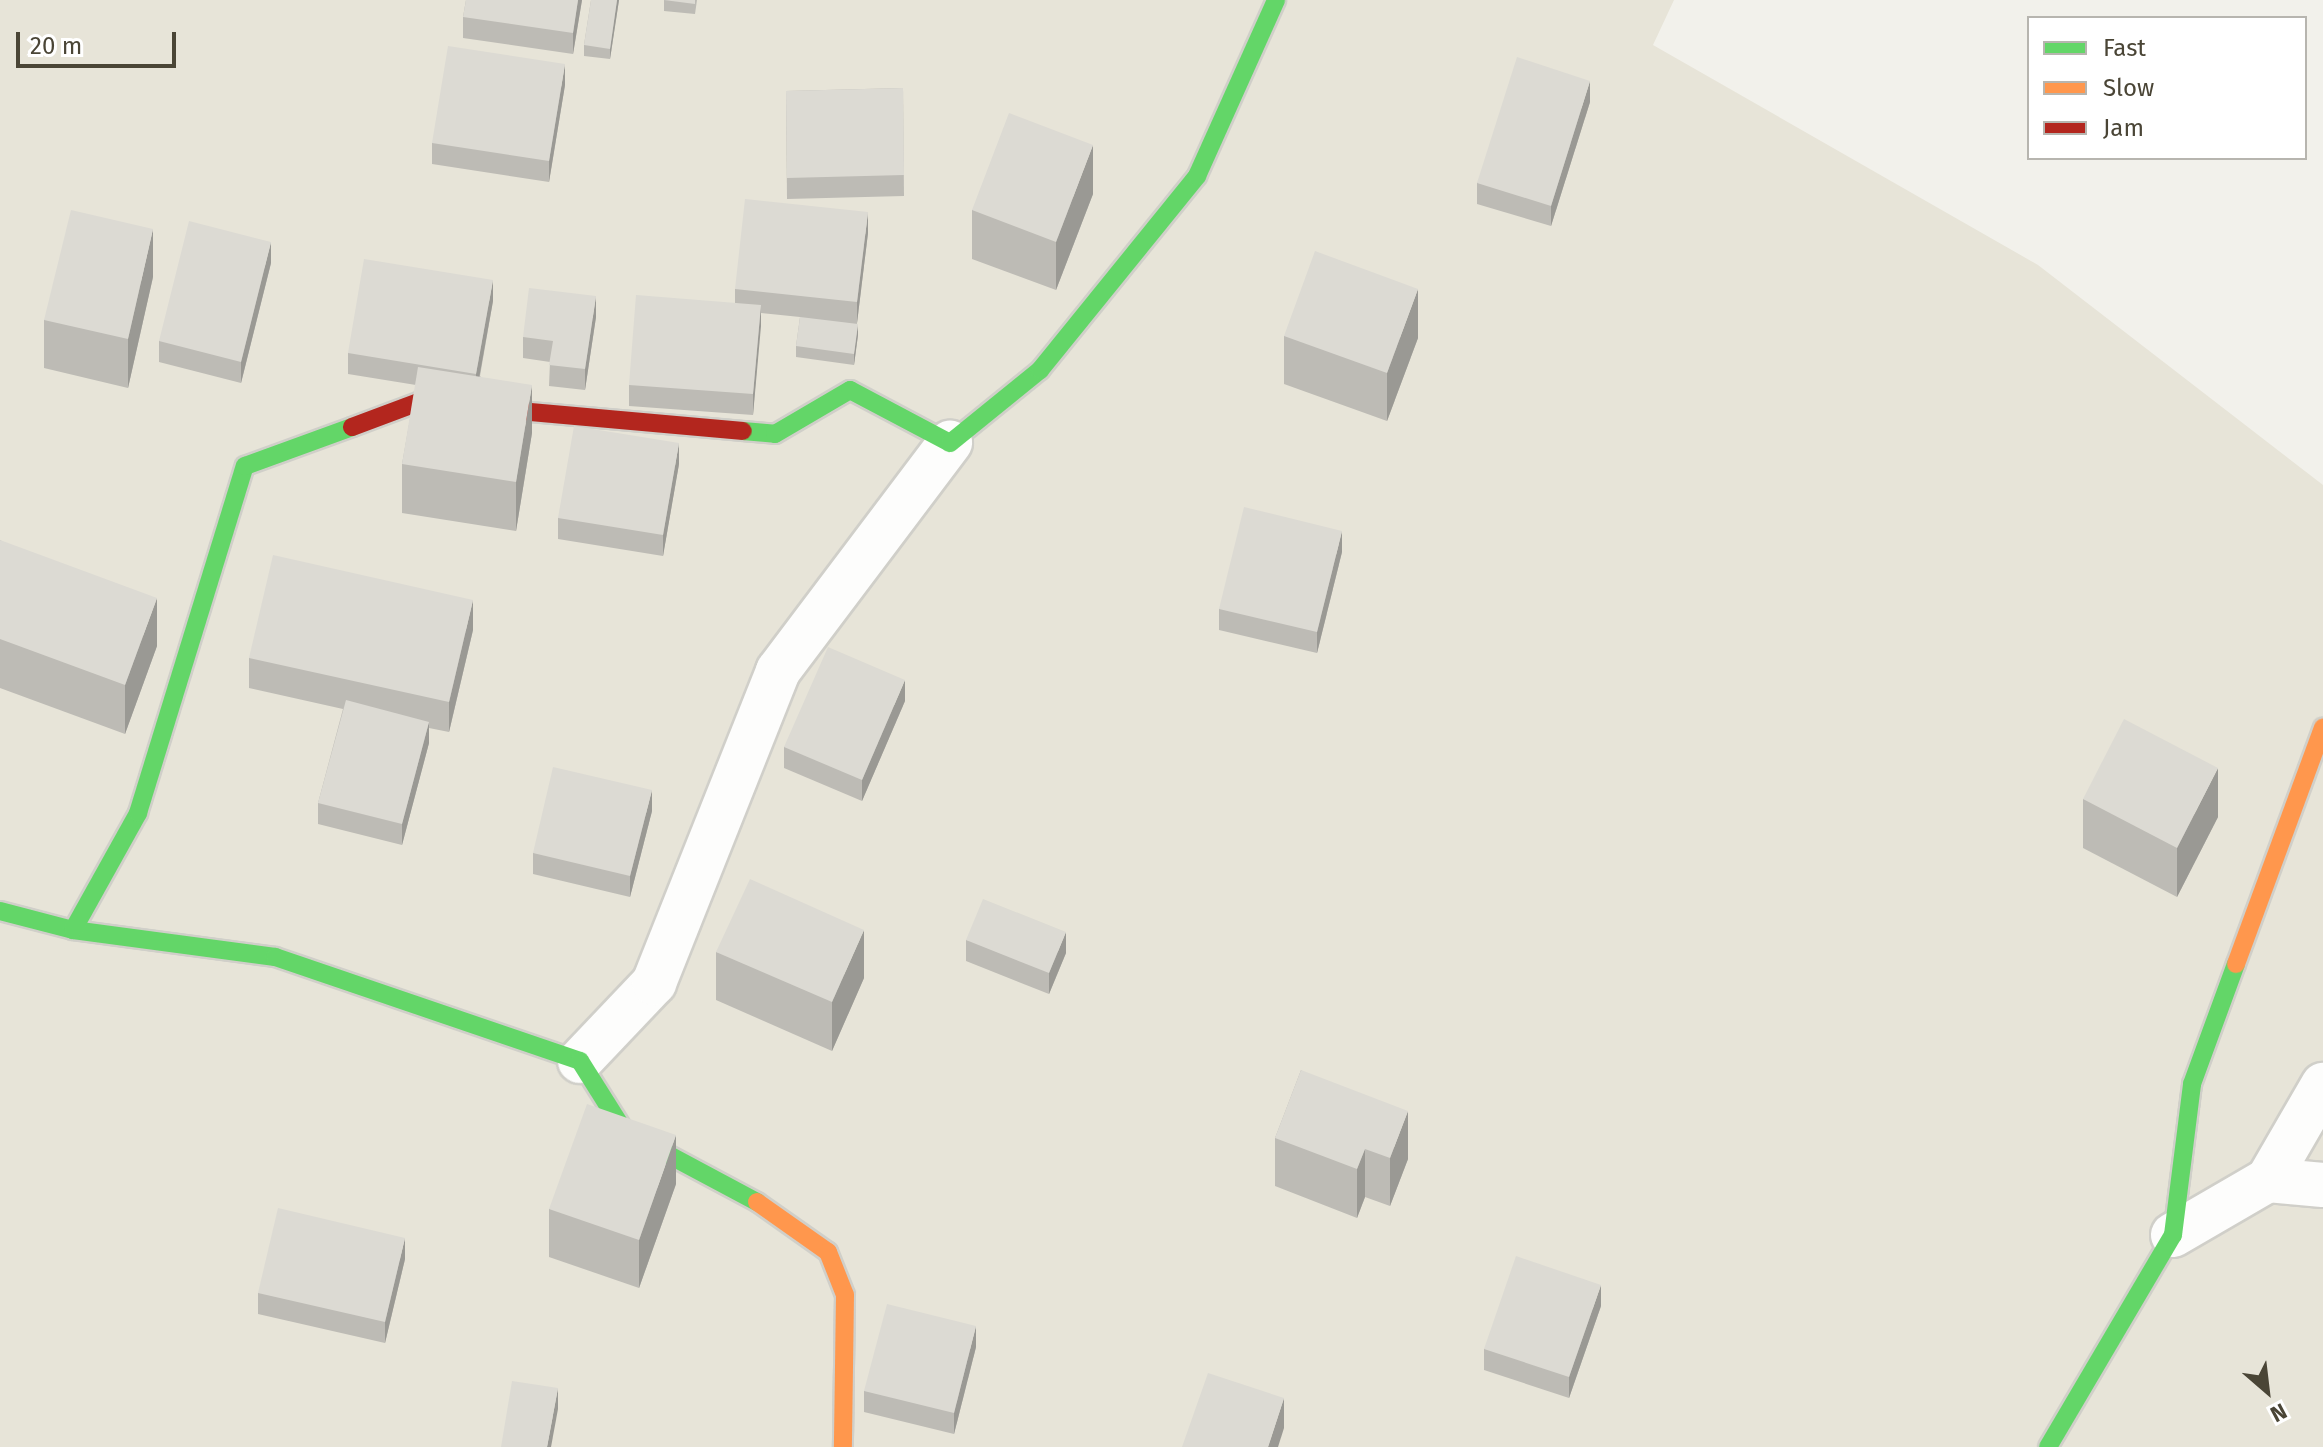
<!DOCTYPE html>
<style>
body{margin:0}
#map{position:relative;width:2323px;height:1447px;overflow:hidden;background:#f2f1eb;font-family:"Fira Sans",sans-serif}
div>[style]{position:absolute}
.residential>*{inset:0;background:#e7e4d8}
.roads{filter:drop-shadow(2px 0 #d0cfc9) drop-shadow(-2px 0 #d0cfc9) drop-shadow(0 2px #d0cfc9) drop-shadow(0 -2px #d0cfc9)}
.street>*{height:44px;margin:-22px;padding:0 22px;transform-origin:22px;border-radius:22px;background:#fdfdfc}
.fast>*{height:18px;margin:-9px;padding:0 9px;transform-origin:9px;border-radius:9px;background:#63d668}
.slow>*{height:18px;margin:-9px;padding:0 9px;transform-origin:9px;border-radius:9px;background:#ff974d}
.jam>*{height:18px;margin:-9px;padding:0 9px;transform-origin:9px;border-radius:9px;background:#b3261e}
.wall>*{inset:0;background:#bdbbb5}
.shaded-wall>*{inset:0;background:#9a9994}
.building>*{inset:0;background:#dcdad3}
span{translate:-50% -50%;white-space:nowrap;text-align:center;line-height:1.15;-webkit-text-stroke:8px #fff;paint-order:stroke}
.legend{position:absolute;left:2027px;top:16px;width:280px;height:144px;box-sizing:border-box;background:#fff;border:2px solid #b7b5af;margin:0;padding:10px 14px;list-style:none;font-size:24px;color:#4a4536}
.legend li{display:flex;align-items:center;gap:16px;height:40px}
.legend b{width:40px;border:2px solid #b7b5af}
.north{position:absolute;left:2227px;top:1351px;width:80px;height:80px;-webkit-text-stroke:6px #fff;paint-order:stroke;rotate:152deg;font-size:22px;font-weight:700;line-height:32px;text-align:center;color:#4a4536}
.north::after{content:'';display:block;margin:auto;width:28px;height:36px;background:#4a4536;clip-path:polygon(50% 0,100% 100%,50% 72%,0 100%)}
.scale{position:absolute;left:16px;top:32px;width:160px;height:36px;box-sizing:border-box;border:4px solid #4a4536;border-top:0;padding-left:10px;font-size:24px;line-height:28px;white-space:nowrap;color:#4a4536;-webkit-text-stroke:6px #fff;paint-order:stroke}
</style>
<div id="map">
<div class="residential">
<div style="clip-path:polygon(0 0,1674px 0,1653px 45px,2038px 265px,2323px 485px,2323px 1447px,0 1447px)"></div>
</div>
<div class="roads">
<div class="street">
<div style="left:580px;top:1061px;width:108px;rotate:-46.5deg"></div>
<div style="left:654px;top:983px;width:336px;rotate:-68.3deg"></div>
<div style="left:778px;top:671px;width:286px;rotate:-53deg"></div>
<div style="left:2268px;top:1180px;width:110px;rotate:-59.9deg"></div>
<div style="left:2173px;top:1235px;width:110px;rotate:-30.1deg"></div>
<div style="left:2268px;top:1180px;width:55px;rotate:5.2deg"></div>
</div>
<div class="fast">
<div style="left:743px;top:431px;width:32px;rotate:5deg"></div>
<div style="left:775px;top:434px;width:87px;rotate:-30.4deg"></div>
<div style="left:850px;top:390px;width:113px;rotate:27.9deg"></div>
<div style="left:950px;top:443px;width:116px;rotate:-39deg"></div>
<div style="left:1040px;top:370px;width:250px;rotate:-51deg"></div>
<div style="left:1197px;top:176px;width:193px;rotate:-65.8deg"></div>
<div style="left:0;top:911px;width:75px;rotate:14.6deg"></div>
<div style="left:73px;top:930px;width:204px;rotate:7.6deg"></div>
<div style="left:275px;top:957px;width:322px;rotate:18.8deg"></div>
<div style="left:580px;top:1061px;width:83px;rotate:57.8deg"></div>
<div style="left:624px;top:1131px;width:151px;rotate:28.1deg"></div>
<div style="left:73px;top:930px;width:134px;rotate:-60.9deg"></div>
<div style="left:138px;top:813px;width:363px;rotate:-72.9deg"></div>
<div style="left:245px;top:466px;width:114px;rotate:-20deg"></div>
<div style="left:2048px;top:1447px;width:246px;rotate:-59.5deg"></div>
<div style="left:2173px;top:1235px;width:152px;rotate:-82.8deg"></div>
<div style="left:2192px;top:1084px;width:128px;rotate:-69.9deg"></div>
</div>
<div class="slow">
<div style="left:2236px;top:964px;width:252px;rotate:-69.8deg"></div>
<div style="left:757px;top:1202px;width:87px;rotate:35.2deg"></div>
<div style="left:828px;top:1252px;width:46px;rotate:68.4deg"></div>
<div style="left:845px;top:1295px;width:152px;rotate:90.8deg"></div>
</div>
<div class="jam">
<div style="left:352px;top:427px;width:72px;rotate:-20.5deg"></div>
<div style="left:419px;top:402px;width:325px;rotate:5.1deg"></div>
</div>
</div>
<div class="wall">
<div style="clip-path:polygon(466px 0,582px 0,573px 54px,463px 38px,463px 17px)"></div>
<div style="clip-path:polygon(591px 0,619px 0,610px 59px,584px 56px,584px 45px)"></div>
<div style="clip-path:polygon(664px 0,697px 0,695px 14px,664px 11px)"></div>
<div style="clip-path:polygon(565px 85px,549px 182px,432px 164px,432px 143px)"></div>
<div style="clip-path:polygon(903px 88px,904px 196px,787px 199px,786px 91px)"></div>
<div style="clip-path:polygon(1590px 102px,1551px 226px,1477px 204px,1477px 183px)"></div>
<div style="clip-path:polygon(1093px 194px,1056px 290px,972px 259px,972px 210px)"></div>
<div style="clip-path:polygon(868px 233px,857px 323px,858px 335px,854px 365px,796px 357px,796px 346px,800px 317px,761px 313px,753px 415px,629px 406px,629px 385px,735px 303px,735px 289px)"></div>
<div style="clip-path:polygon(271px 263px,241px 383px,159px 362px,159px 341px)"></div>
<div style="clip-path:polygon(153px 277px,128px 388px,44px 368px,44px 320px)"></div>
<div style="clip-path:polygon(493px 301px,480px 376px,532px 433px,516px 531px,402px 513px,402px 464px,416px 385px,348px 374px,348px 353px)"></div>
<div style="clip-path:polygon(596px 317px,585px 390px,549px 386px,550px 362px,523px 358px,523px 337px)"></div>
<div style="clip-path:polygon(1284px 336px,1418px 338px,1387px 421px,1284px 384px)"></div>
<div style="clip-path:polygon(679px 464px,663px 556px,558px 539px,558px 518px)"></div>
<div style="clip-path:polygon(0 540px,157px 646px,125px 734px,0 688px)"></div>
<div style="clip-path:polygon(1342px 552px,1317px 653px,1219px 630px,1219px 609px)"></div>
<div style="clip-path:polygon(473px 630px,449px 732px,429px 728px,429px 743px,402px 845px,318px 824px,318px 803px,343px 709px,249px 688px,249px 658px)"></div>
<div style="clip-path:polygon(905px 701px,862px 801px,784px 768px,784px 747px)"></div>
<div style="clip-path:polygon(2083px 799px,2218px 817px,2177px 897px,2083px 848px)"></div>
<div style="clip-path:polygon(652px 811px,630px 897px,533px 874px,533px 853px)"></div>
<div style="clip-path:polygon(966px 940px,1066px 953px,1049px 994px,966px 961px)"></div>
<div style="clip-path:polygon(716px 952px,864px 978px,832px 1051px,716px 1000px)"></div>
<div style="clip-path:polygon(1301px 1070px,1408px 1159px,1390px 1206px,1365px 1197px,1357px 1218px,1275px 1186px,1275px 1138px)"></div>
<div style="clip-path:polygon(676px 1184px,639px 1288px,549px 1257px,549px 1209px)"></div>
<div style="clip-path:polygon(405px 1259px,385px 1343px,258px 1314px,258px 1293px)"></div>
<div style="clip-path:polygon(1601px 1306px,1569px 1398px,1484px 1370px,1484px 1349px)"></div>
<div style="clip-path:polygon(976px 1347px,954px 1434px,864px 1412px,864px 1391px)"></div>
</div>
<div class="shaded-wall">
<div style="clip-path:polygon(578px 0,582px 0,573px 54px,573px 33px)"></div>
<div style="clip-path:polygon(617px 0,619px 0,610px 59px,610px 49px)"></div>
<div style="clip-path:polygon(565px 64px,565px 85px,549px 182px,549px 161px)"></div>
<div style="clip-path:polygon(1590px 81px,1590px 102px,1551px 226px,1551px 206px)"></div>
<div style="clip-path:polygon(1093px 145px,1093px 194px,1056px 290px,1056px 242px)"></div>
<div style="clip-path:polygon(868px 212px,868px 233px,857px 323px,857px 302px)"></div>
<div style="clip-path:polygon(153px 229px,153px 277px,128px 388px,128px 339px)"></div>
<div style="clip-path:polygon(271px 242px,271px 263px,241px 383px,241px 362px)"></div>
<div style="clip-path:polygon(493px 280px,493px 301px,476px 395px,476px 374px)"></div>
<div style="clip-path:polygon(1418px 289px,1418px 338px,1387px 421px,1387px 373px)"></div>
<div style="clip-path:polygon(596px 296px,596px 317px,585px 390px,585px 369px)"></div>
<div style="clip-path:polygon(761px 305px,761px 326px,753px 415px,753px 394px)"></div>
<div style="clip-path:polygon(858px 324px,858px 335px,854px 365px,854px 354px)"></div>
<div style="clip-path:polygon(532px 385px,532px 433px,516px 531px,516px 482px)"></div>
<div style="clip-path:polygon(679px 443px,679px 464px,663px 556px,663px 535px)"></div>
<div style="clip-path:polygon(1342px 531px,1342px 552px,1317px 653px,1317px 632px)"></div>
<div style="clip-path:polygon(157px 598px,157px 646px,125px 734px,125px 685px)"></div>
<div style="clip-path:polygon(473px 600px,473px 630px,449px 732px,449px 702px)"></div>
<div style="clip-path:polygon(905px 680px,905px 701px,862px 801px,862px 780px)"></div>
<div style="clip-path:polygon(429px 722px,429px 743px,402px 845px,402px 824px)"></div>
<div style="clip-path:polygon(2218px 768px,2218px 817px,2177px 897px,2177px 848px)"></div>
<div style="clip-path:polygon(652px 790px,652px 811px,630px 897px,630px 876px)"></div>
<div style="clip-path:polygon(864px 930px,864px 978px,832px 1051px,832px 1002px)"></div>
<div style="clip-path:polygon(1066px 932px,1066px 953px,1049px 994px,1049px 973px)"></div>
<div style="clip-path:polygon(1408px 1111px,1408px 1159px,1390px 1206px,1390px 1158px)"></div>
<div style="clip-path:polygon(676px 1135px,676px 1184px,639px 1288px,639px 1240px)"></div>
<div style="clip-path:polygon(1365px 1149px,1365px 1197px,1357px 1218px,1357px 1169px)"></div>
<div style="clip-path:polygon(405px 1238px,405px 1259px,385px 1343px,385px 1322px)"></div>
<div style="clip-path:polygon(1601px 1285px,1601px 1306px,1569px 1398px,1569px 1377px)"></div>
<div style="clip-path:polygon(976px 1326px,976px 1347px,954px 1434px,954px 1413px)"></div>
<div style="clip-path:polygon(558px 1388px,558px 1409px,551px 1447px,547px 1447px)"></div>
<div style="clip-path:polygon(1284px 1398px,1284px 1428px,1278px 1447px,1268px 1447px)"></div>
</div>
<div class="building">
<div style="clip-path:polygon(466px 0,578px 0,573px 33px,463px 17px)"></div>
<div style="clip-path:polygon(591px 0,617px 0,610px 49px,584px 45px)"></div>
<div style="clip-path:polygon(664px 0,695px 0,695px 4px)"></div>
<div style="clip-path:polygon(448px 46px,565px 64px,549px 161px,432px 143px)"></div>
<div style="clip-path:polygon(1517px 57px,1590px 81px,1551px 206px,1477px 183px)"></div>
<div style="clip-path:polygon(903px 88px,904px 175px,787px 178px,786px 91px)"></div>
<div style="clip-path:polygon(1009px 113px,1093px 145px,1056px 242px,972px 210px)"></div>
<div style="clip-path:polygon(745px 199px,868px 212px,857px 302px,735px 289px)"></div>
<div style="clip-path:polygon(71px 210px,153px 229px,128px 339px,44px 320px)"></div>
<div style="clip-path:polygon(189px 221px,271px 242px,241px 362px,159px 341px)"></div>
<div style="clip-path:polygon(1315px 251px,1418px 289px,1387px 373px,1284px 336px)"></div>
<div style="clip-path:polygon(364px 259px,493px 280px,476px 374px,348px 353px)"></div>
<div style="clip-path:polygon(529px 288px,596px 296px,585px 369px,549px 365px,553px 341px,523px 337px)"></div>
<div style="clip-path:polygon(636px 295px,761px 305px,753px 394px,629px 385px)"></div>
<div style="clip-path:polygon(800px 317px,858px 324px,854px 354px,796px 346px)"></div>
<div style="clip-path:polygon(418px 367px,532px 385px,516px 482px,402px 464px)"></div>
<div style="clip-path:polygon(574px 426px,679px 443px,663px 535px,558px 518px)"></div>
<div style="clip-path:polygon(1244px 507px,1342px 531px,1317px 632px,1219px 609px)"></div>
<div style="clip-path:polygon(0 540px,157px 598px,125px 685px,0 639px)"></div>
<div style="clip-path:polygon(273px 555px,473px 600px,449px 702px,249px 658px)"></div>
<div style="clip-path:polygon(828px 647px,905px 680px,862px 780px,784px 747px)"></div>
<div style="clip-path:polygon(346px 700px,429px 722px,402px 824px,318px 803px)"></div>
<div style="clip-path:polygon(2124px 719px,2218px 768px,2177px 848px,2083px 799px)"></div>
<div style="clip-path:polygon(553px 767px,652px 790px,630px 876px,533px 853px)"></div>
<div style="clip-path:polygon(750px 879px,864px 930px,832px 1002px,716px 952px)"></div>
<div style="clip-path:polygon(983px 899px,1066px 932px,1049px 973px,966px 940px)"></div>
<div style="clip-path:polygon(1301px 1070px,1408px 1111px,1390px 1158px,1365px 1149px,1357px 1169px,1275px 1138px)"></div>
<div style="clip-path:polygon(587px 1104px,676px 1135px,639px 1240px,549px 1209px)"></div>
<div style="clip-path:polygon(278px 1208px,405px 1238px,385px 1322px,258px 1293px)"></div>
<div style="clip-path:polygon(1516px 1256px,1601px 1285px,1569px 1377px,1484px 1349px)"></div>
<div style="clip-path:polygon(887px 1304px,976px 1326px,954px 1413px,864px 1391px)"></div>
<div style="clip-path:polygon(1208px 1373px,1284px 1398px,1268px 1447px,1182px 1447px)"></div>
<div style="clip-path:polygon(512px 1381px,558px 1388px,547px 1447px,501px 1447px)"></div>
</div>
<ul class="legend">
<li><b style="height:10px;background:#63d668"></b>Fast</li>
<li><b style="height:10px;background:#ff974d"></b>Slow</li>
<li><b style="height:10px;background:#b3261e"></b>Jam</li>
</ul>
<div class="north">N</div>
<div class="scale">20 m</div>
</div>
